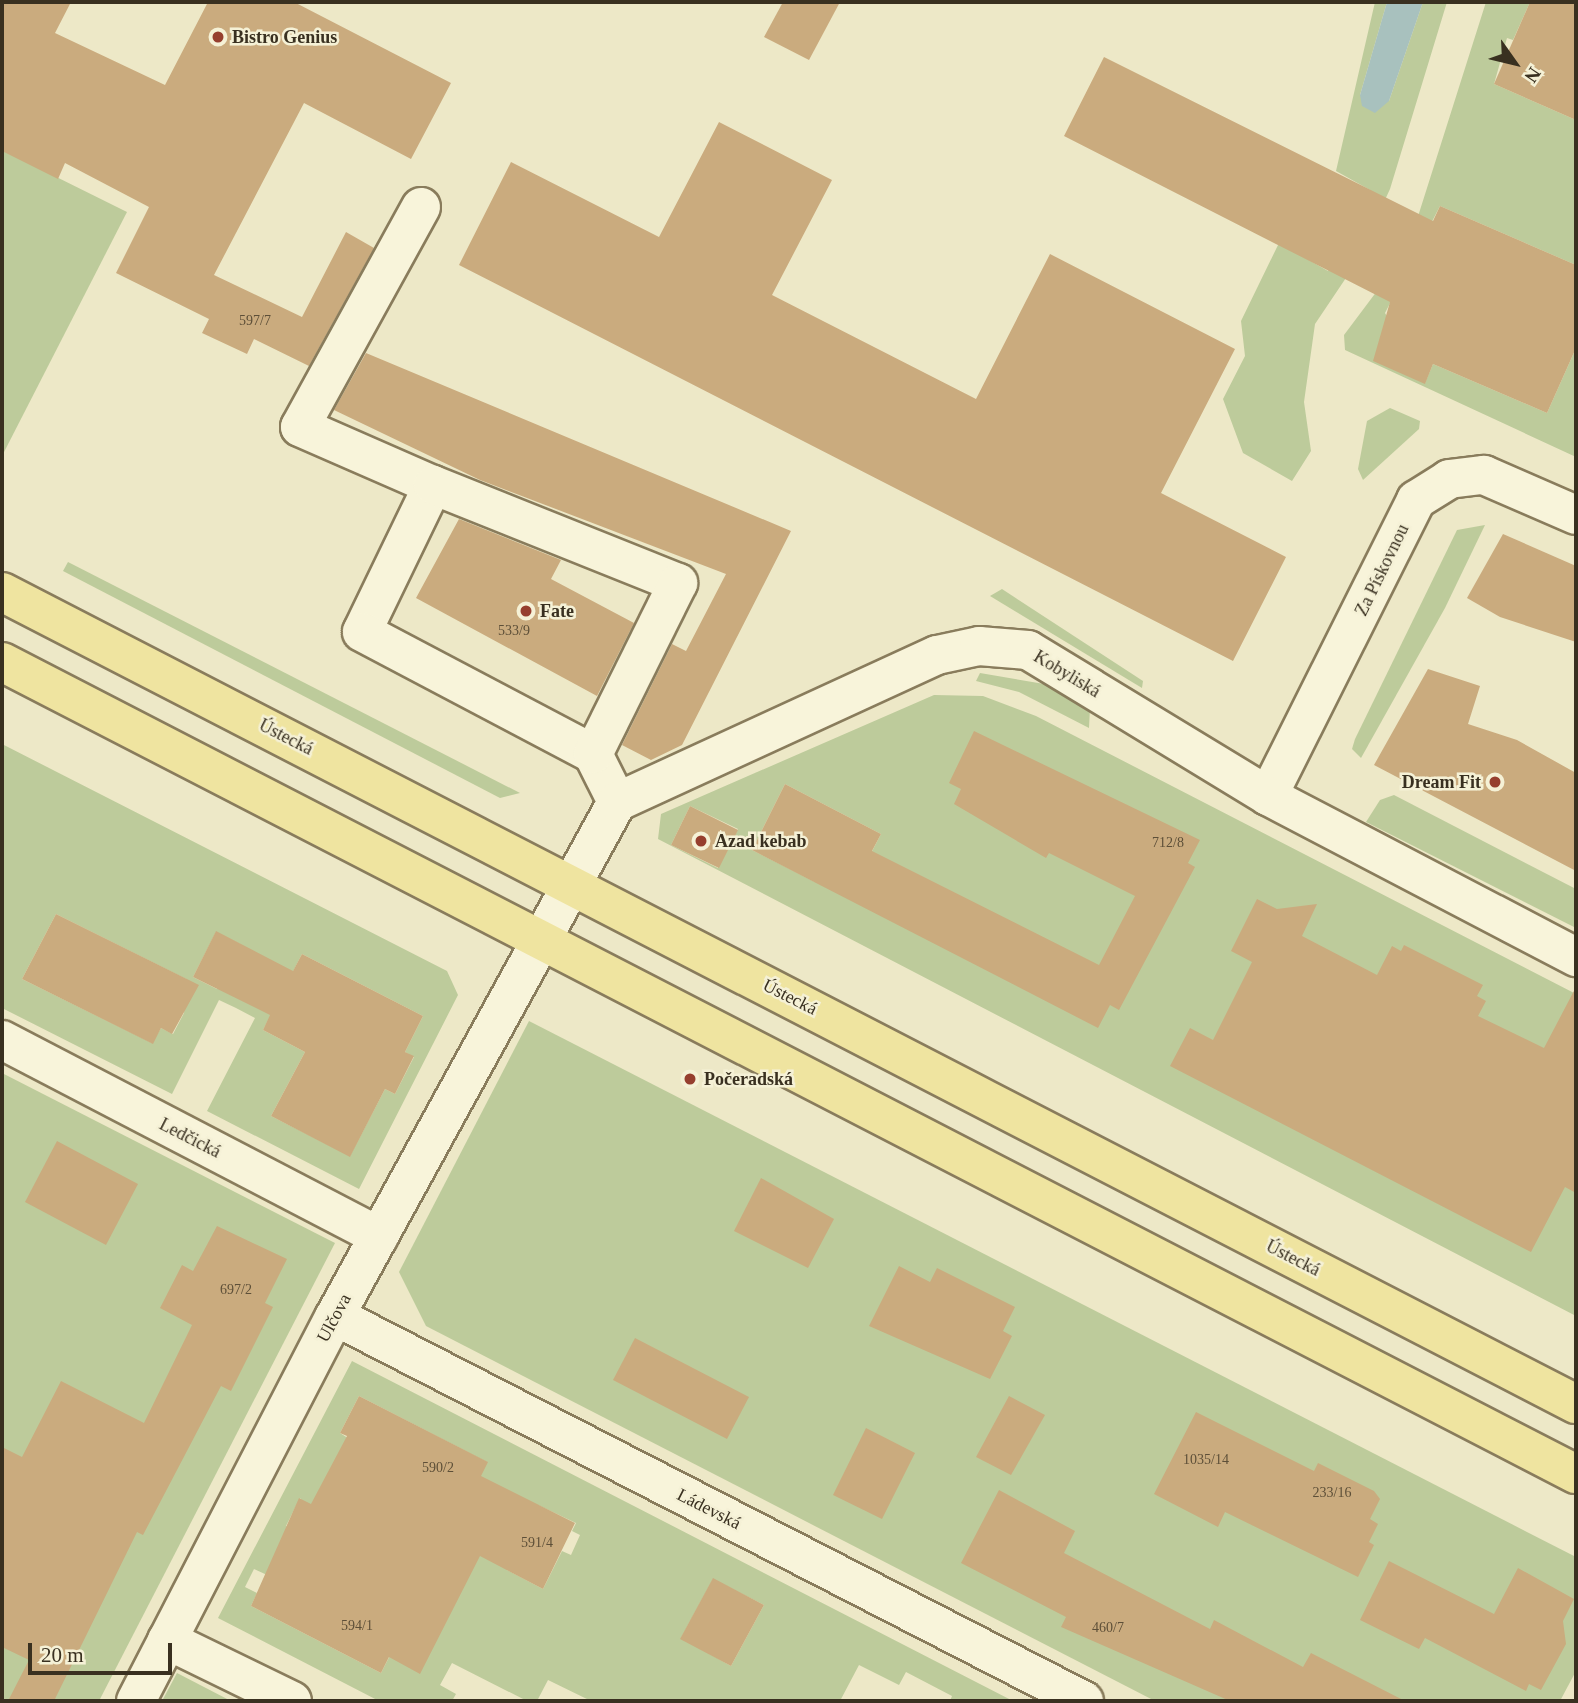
<!DOCTYPE html>
<meta charset="utf-8">
<style>
body{margin:0}
#map{position:relative;width:1578px;height:1703px;overflow:hidden;background:#ede8c7;font-family:Georgia,serif}
div>[style]{position:absolute}
.green>*{inset:0;background:#bdcb9b}
.water>*{inset:0;background:#a8c1be}
.building>*{inset:0;background:#caab7e}
.roads{filter:drop-shadow(2px 0 #897c5c) drop-shadow(-2px 0 #897c5c) drop-shadow(0 2px #897c5c) drop-shadow(0 -2px #897c5c)}
.minor>*{height:38px;margin:-19px;padding:0 19px;transform-origin:19px;border-radius:19px;background:#f8f4da}
.major>*{height:38px;margin:-19px;padding:0 19px;transform-origin:19px;border-radius:19px;background:#efe4a0}
.dots>*{width:19px;height:19px;translate:-50% -50%;box-sizing:border-box;border:4px solid #f5f1d6;border-radius:50%}
span{translate:-50% -50%;white-space:nowrap;text-align:center;line-height:1.15;-webkit-text-stroke:5px #f5f1d6;paint-order:stroke}
.number-label{font-size:14px;color:#5d4f38}
.number-label span{-webkit-text-stroke-width:0}
.poi-label{font-size:18px;color:#393020;font-weight:700}
.left{translate:0 -50%;text-align:left}
.right{translate:-100% -50%;text-align:right}
.street-label{font-size:18px;color:#393020}
.frame{position:absolute;inset:0;border:4px solid #393020;pointer-events:none}
.north{position:absolute;left:1480px;top:28px;width:70px;height:70px;-webkit-text-stroke:5px #f5f1d6;paint-order:stroke;rotate:124deg;font-size:19px;font-weight:700;line-height:28px;text-align:center;color:#393020}
.north::after{content:'';display:block;margin:auto;width:24px;height:32px;background:#393020;clip-path:polygon(50% 0,100% 100%,50% 72%,0 100%)}
.scale{position:absolute;left:28px;top:1643px;width:144px;height:32px;box-sizing:border-box;border:4px solid #393020;border-top:0;padding-left:9px;font-size:21px;line-height:24px;white-space:nowrap;color:#393020;-webkit-text-stroke:5px #f5f1d6;paint-order:stroke}
</style>
<div id="map">
<div class="green">
<div style="clip-path:polygon(1375px 2px,1387px 2px,1360px 95px,1389px 101px,1423px 2px,1447px 2px,1390px 189px,1356px 263px,1315px 324px,1304px 402px,1311px 451px,1292px 481px,1243px 453px,1223px 399px,1245px 356px,1241px 321px,1279px 243px,1328px 271px,1370px 190px,1336px 171px)"></div>
<div style="clip-path:polygon(1486px 2px,1530px 2px,1513px 40px,1507px 38px,1494px 84px,1576px 120px,1576px 265px,1440px 206px,1385px 313px,1425px 383px,1433px 364px,1547px 413px,1576px 348px,1576px 457px,1345px 350px,1344px 335px,1407px 251px)"></div>
<div style="clip-path:polygon(2px 150px,127px 212px,2px 456px)"></div>
<div style="clip-path:polygon(1390px 408px,1420px 421px,1419px 429px,1363px 480px,1358px 469px,1367px 421px)"></div>
<div style="clip-path:polygon(1485px 525px,1445px 608px,1361px 758px,1352px 749px,1355px 739px,1457px 530px)"></div>
<div style="clip-path:polygon(68px 562px,520px 793px,500px 798px,63px 571px)"></div>
<div style="clip-path:polygon(1002px 589px,1143px 681px,1142px 688px,990px 596px)"></div>
<div style="clip-path:polygon(980px 673px,1050px 685px,1090px 708px,1089px 728px,1019px 692px,976px 681px)"></div>
<div style="clip-path:polygon(evenodd,934px 695px,983px 696px,1036px 716px,1576px 994px,1576px 1316px,658px 839px,661px 814px,934px 695px,785px 784px,881px 834px,856px 882px,815px 882px,752px 850px,785px 784px,934px 695px,690px 806px,738px 829px,718px 868px,671px 845px,690px 806px)"></div>
<div style="clip-path:polygon(evenodd,2px 744px,447px 971px,458px 995px,359px 1189px,207px 1111px,255px 1018px,236px 1008px,219px 1000px,172px 1094px,2px 1008px,2px 744px,56px 914px,186px 979px,184px 1013px,173px 1034px,161px 1028px,152px 1043px,22px 979px,56px 914px,2px 744px,216px 932px,240px 944px,217px 989px,193px 977px,216px 932px,2px 744px,302px 954px,423px 1016px,405px 1052px,414px 1057px,395px 1094px,385px 1089px,350px 1156px,271px 1116px,305px 1052px,263px 1030px,302px 954px)"></div>
<div style="clip-path:polygon(1394px 795px,1576px 889px,1576px 928px,1366px 822px,1380px 800px)"></div>
<div style="clip-path:polygon(529px 1021px,1576px 1557px,1576px 1671px,1560px 1701px,1155px 1701px,426px 1326px,399px 1272px)"></div>
<div style="clip-path:polygon(2px 1073px,335px 1243px,99px 1701px,2px 1701px)"></div>
<div style="clip-path:polygon(evenodd,352px 1361px,1013px 1701px,950px 1701px,952px 1696px,906px 1672px,899px 1685px,859px 1665px,840px 1701px,591px 1701px,548px 1680px,537px 1701px,527px 1701px,452px 1663px,440px 1685px,456px 1694px,452px 1701px,379px 1701px,218px 1618px,352px 1361px,359px 1396px,487px 1462px,462px 1512px,340px 1433px,359px 1396px,352px 1361px,300px 1498px,338px 1552px,286px 1526px,300px 1498px,352px 1361px,538px 1505px,576px 1523px,572px 1531px,580px 1535px,571px 1555px,562px 1551px,543px 1589px,507px 1570px,538px 1505px,352px 1361px,254px 1569px,400px 1636px,381px 1673px,251px 1606px,257px 1593px,245px 1587px,254px 1569px,352px 1361px,713px 1579px,764px 1605px,731px 1666px,681px 1638px,713px 1579px)"></div>
<div style="clip-path:polygon(177px 1673px,231px 1701px,162px 1701px)"></div>
</div>
<div class="water">
<div style="clip-path:polygon(1387px 2px,1423px 2px,1389px 101px,1375px 113px,1362px 106px,1360px 95px)"></div>
</div>
<div class="building">
<div style="clip-path:polygon(2px 2px,71px 2px,55px 33px,165px 85px,208px 2px,294px 2px,451px 83px,411px 159px,304px 103px,214px 275px,302px 317px,346px 232px,374px 248px,309px 366px,254px 339px,247px 354px,202px 333px,209px 319px,116px 273px,149px 207px,65px 163px,58px 179px,2px 151px)"></div>
<div style="clip-path:polygon(783px 2px,840px 2px,809px 60px,764px 37px)"></div>
<div style="clip-path:polygon(1530px 2px,1576px 2px,1576px 120px,1494px 84px)"></div>
<div style="clip-path:polygon(1104px 57px,1433px 221px,1440px 206px,1576px 265px,1576px 348px,1547px 413px,1433px 364px,1425px 384px,1373px 361px,1390px 302px,1064px 136px)"></div>
<div style="clip-path:polygon(719px 122px,832px 180px,772px 295px,976px 399px,1050px 254px,1235px 349px,1161px 493px,1286px 557px,1233px 661px,459px 265px,511px 162px,659px 237px)"></div>
<div style="clip-path:polygon(366px 353px,791px 531px,682px 745px,651px 760px,622px 745px,672px 644px,686px 651px,726px 574px,480px 480px,334px 410px)"></div>
<div style="clip-path:polygon(459px 519px,561px 560px,551px 579px,634px 623px,597px 696px,416px 598px)"></div>
<div style="clip-path:polygon(1503px 534px,1576px 566px,1576px 642px,1500px 617px,1467px 598px)"></div>
<div style="clip-path:polygon(1428px 669px,1480px 686px,1468px 724px,1517px 740px,1576px 773px,1576px 871px,1374px 765px)"></div>
<div style="clip-path:polygon(974px 731px,1200px 840px,1188px 863px,1195px 867px,1119px 1010px,1110px 1005px,1098px 1028px,752px 850px,785px 784px,881px 834px,872px 851px,1099px 965px,1135px 896px,1049px 853px,1046px 858px,954px 804px,961px 789px,949px 783px)"></div>
<div style="clip-path:polygon(690px 806px,738px 830px,719px 868px,671px 845px)"></div>
<div style="clip-path:polygon(1257px 899px,1277px 909px,1317px 904px,1302px 936px,1377px 975px,1392px 946px,1401px 951px,1404px 945px,1483px 985px,1477px 996px,1486px 1001px,1478px 1016px,1544px 1048px,1576px 987px,1576px 1193px,1565px 1187px,1531px 1252px,1170px 1066px,1190px 1028px,1213px 1040px,1252px 962px,1231px 951px)"></div>
<div style="clip-path:polygon(56px 914px,199px 985px,172px 1034px,161px 1028px,153px 1044px,22px 979px)"></div>
<div style="clip-path:polygon(216px 931px,293px 971px,302px 954px,423px 1016px,405px 1052px,414px 1056px,395px 1094px,385px 1089px,350px 1157px,271px 1116px,305px 1052px,263px 1030px,270px 1015px,193px 977px)"></div>
<div style="clip-path:polygon(57px 1141px,138px 1184px,106px 1245px,25px 1202px)"></div>
<div style="clip-path:polygon(761px 1178px,834px 1219px,808px 1268px,734px 1231px)"></div>
<div style="clip-path:polygon(217px 1226px,287px 1259px,265px 1303px,273px 1307px,231px 1391px,221px 1386px,143px 1535px,137px 1532px,54px 1701px,8px 1701px,29px 1660px,2px 1647px,2px 1447px,22px 1457px,61px 1381px,144px 1423px,192px 1325px,160px 1308px,182px 1265px,193px 1271px)"></div>
<div style="clip-path:polygon(899px 1266px,930px 1282px,937px 1268px,1015px 1307px,1003px 1331px,1012px 1336px,990px 1379px,869px 1326px)"></div>
<div style="clip-path:polygon(635px 1338px,749px 1397px,727px 1439px,613px 1380px)"></div>
<div style="clip-path:polygon(359px 1396px,488px 1462px,481px 1476px,575px 1523px,543px 1589px,480px 1556px,420px 1674px,389px 1657px,381px 1673px,251px 1606px,299px 1498px,311px 1504px,347px 1436px,340px 1433px)"></div>
<div style="clip-path:polygon(1009px 1396px,1045px 1415px,1011px 1475px,976px 1457px)"></div>
<div style="clip-path:polygon(1196px 1412px,1314px 1471px,1318px 1463px,1374px 1491px,1380px 1499px,1370px 1519px,1378px 1524px,1369px 1542px,1374px 1545px,1358px 1577px,1225px 1512px,1218px 1527px,1154px 1494px)"></div>
<div style="clip-path:polygon(866px 1428px,915px 1453px,882px 1519px,833px 1495px)"></div>
<div style="clip-path:polygon(999px 1490px,1075px 1531px,1064px 1553px,1210px 1629px,1214px 1620px,1303px 1667px,1311px 1653px,1405px 1701px,1230px 1701px,1061px 1627px,1066px 1617px,961px 1563px)"></div>
<div style="clip-path:polygon(1389px 1561px,1494px 1614px,1518px 1568px,1574px 1599px,1563px 1621px,1566px 1644px,1541px 1690px,1529px 1684px,1526px 1691px,1425px 1638px,1419px 1649px,1360px 1620px)"></div>
<div style="clip-path:polygon(713px 1578px,764px 1605px,731px 1666px,680px 1639px)"></div>
</div>
<div class="roads">
<div class="minor">
<div style="left:421px;top:207px;width:251px;rotate:118.8deg"></div>
<div style="left:300px;top:427px;width:145px;rotate:23.6deg"></div>
<div style="left:433px;top:485px;width:163px;rotate:115.8deg"></div>
<div style="left:362px;top:632px;width:261px;rotate:27.8deg"></div>
<div style="left:593px;top:754px;width:54px;rotate:63.4deg"></div>
<div style="left:433px;top:485px;width:264px;rotate:21.8deg"></div>
<div style="left:678px;top:583px;width:191px;rotate:116.4deg"></div>
<div style="left:1268px;top:796px;width:331px;rotate:-63.4deg"></div>
<div style="left:1416px;top:500px;width:39px;rotate:-32deg"></div>
<div style="left:1449px;top:479px;width:35px;rotate:-7deg"></div>
<div style="left:1484px;top:475px;width:100px;rotate:23.5deg"></div>
<div style="left:2px;top:1040px;width:425px;rotate:27.5deg"></div>
<div style="left:335px;top:1316px;width:842px;rotate:27.2deg"></div>
<div style="left:167px;top:1640px;width:139px;rotate:26deg"></div>
<div style="left:136px;top:1701px;width:433px;rotate:-62.7deg"></div>
<div style="left:335px;top:1316px;width:586px;rotate:-61.25deg"></div>
<div style="left:617px;top:802px;width:352px;rotate:-24.7deg"></div>
<div style="left:937px;top:655px;width:43px;rotate:-12.1deg"></div>
<div style="left:979px;top:646px;width:49px;rotate:4.7deg"></div>
<div style="left:1028px;top:650px;width:281px;rotate:31.3deg"></div>
<div style="left:1268px;top:796px;width:348px;rotate:27.6deg"></div>
</div>
<div class="major">
<div style="left:2px;top:592px;width:1771px;rotate:27.29deg"></div>
<div style="left:2px;top:662px;width:1771px;rotate:27.29deg"></div>
</div>
</div>
<div class="dots">
<div style="left:218px;top:37px;background:#963f2e"></div>
<div style="left:526px;top:611px;background:#963f2e"></div>
<div style="left:1495px;top:782px;background:#963f2e"></div>
<div style="left:701px;top:841px;background:#963f2e"></div>
<div style="left:690px;top:1079px;background:#963f2e"></div>
</div>
<div class="number-label">
<span style="left:255px;top:321px">597/7</span>
<span style="left:514px;top:631px">533/9</span>
<span style="left:1168px;top:843px">712/8</span>
<span style="left:236px;top:1290px">697/2</span>
<span style="left:1206px;top:1460px">1035/14</span>
<span style="left:438px;top:1468px">590/2</span>
<span style="left:1332px;top:1493px">233/16</span>
<span style="left:537px;top:1543px">591/4</span>
<span style="left:357px;top:1626px">594/1</span>
<span style="left:1108px;top:1628px">460/7</span>
</div>
<div class="poi-label">
<span class="left" style="left:232px;top:37px">Bistro Genius</span>
<span class="left" style="left:540px;top:611px">Fate</span>
<span class="right" style="left:1481px;top:782px">Dream Fit</span>
<span class="left" style="left:715px;top:841px">Azad kebab</span>
<span class="left" style="left:704px;top:1079px">Počeradská</span>
</div>
<div class="street-label">
<span style="left:1382px;top:570px;rotate:-64deg">Za Pískovnou</span>
<span style="left:1067px;top:674px;rotate:31deg">Kobyliská</span>
<span style="left:286px;top:737px;rotate:27deg">Ústecká</span>
<span style="left:790px;top:997px;rotate:27deg">Ústecká</span>
<span style="left:190px;top:1138px;rotate:27deg">Ledčická</span>
<span style="left:1293px;top:1258px;rotate:27deg">Ústecká</span>
<span style="left:334px;top:1318px;rotate:-62deg">Ulčova</span>
<span style="left:709px;top:1509px;rotate:27deg">Ládevská</span>
</div>
<div class="frame"></div>
<div class="north">N</div>
<div class="scale">20 m</div>
</div>
